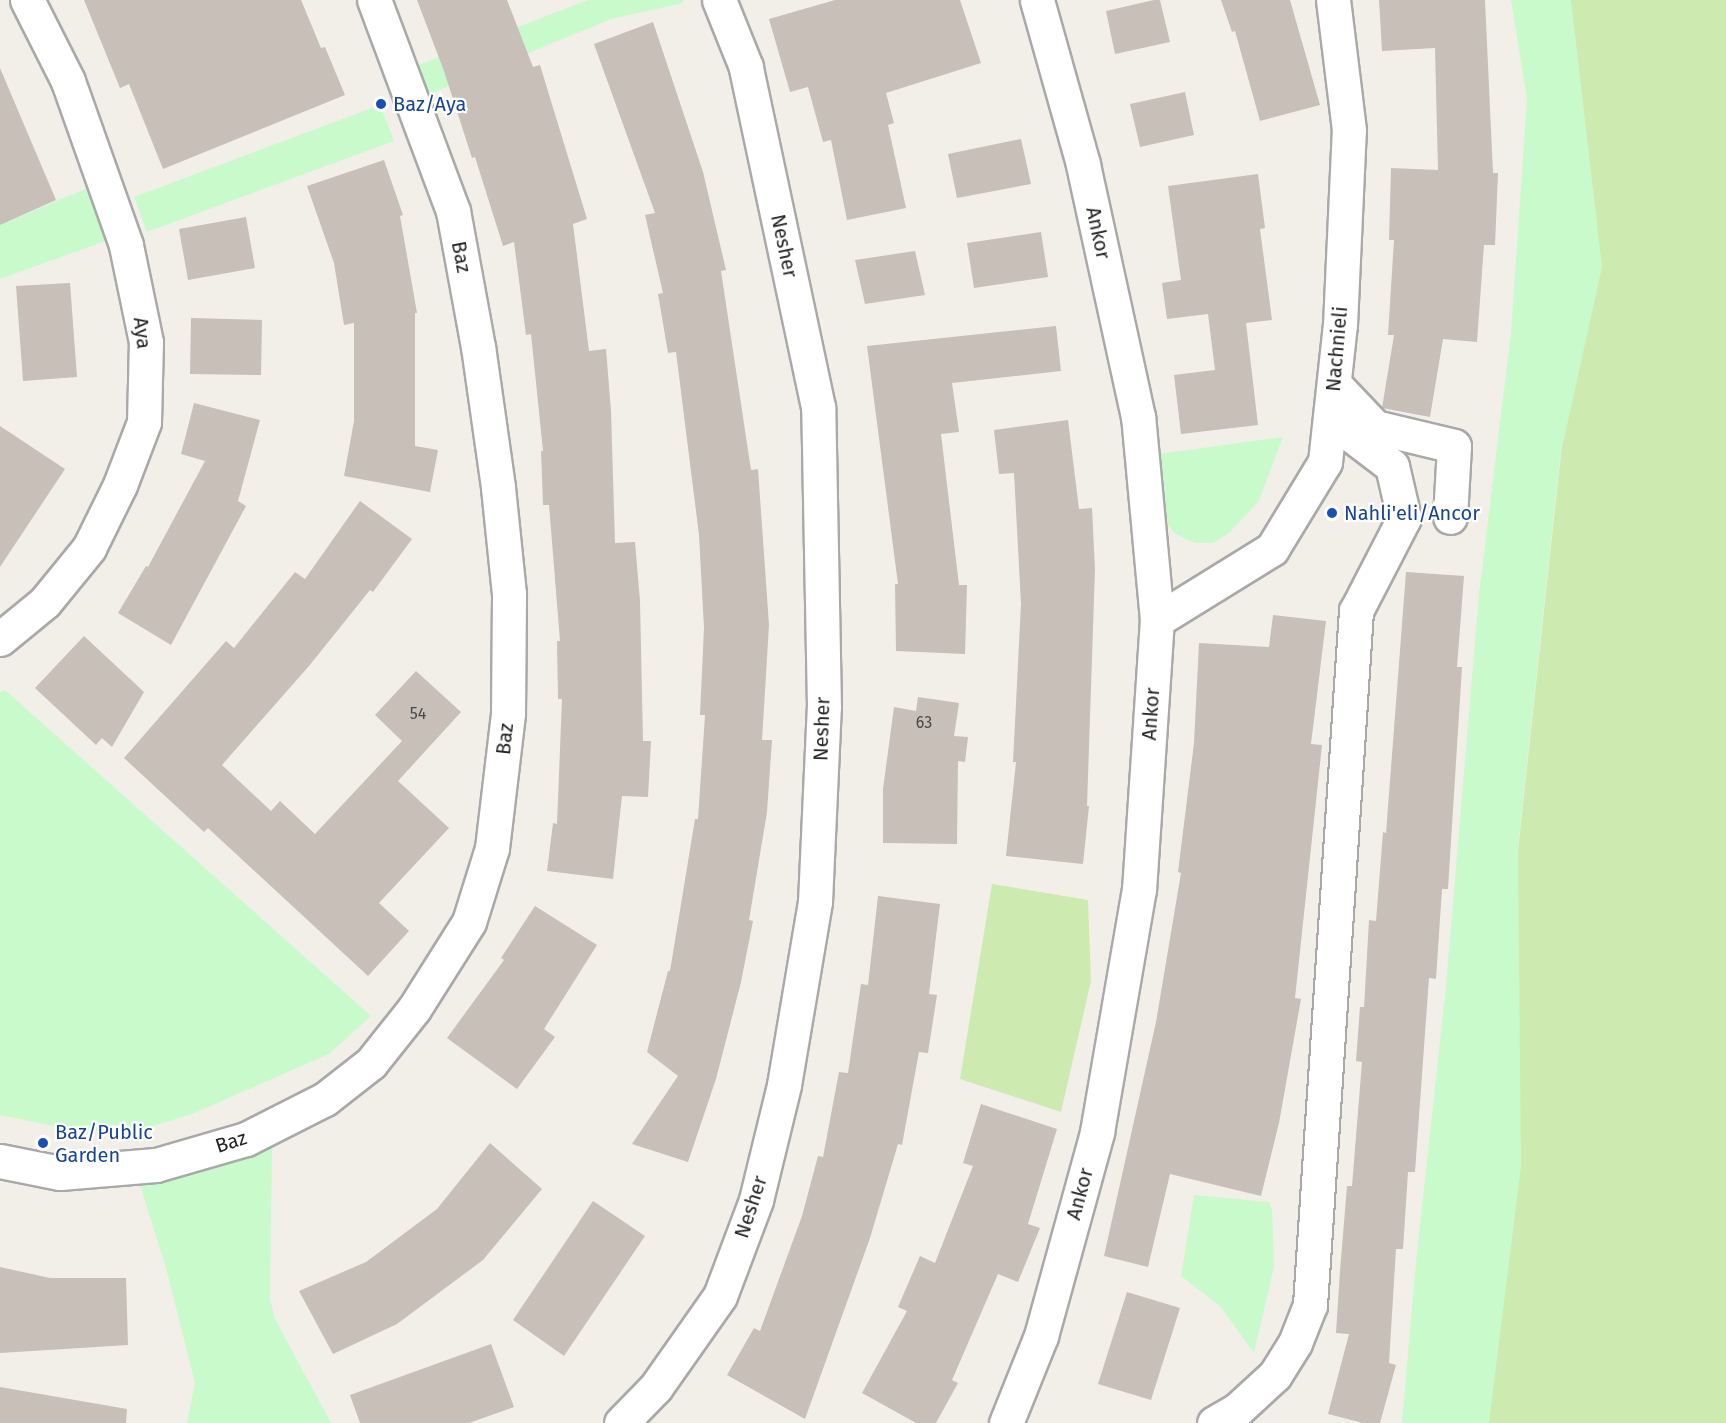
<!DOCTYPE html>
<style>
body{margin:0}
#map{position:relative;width:1726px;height:1423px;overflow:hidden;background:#f2efe9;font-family:"Fira Sans",sans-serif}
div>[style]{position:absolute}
.grass>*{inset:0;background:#cdebb0}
.park>*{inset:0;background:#c8facc}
.building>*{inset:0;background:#c7bfb8}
.roads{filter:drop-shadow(2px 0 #a9a9a9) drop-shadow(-2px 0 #a9a9a9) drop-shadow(0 2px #a9a9a9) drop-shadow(0 -2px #a9a9a9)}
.minor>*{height:33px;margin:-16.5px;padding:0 16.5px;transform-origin:16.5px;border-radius:16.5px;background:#fff}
.tertiary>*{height:33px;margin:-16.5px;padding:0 16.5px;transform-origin:16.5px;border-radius:16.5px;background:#fff}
.dots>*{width:16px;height:16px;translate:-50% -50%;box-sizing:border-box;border:3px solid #fff;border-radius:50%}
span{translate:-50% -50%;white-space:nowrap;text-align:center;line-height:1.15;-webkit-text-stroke:4.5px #fff;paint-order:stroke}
.number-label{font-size:16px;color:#4b4948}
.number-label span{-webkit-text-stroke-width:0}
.transit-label{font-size:20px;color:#164399}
.left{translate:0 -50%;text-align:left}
.street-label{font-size:20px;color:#222}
</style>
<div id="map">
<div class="grass">
<div style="clip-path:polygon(1551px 0,1726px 0,1726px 1423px,1456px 1423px,1584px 241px)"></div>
<div style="clip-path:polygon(992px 884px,1088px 900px,1091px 981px,1061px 1112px,960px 1079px)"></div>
</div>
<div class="park">
<div style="clip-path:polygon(588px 0,683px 0,683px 3px,611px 19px,432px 93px,403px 71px)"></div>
<div style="clip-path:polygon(1511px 0,1571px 0,1602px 267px,1560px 457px,1518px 846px,1521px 1167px,1489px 1423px,1402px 1423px,1416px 1262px,1446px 986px,1479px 594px,1511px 333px,1527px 99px)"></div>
<div style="clip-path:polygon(380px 105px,394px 141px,147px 232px,134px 197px)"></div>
<div style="clip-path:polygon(90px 187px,108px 240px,0 279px,0 225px)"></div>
<div style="clip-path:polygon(1283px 437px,1259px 501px,1229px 533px,1213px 543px,1195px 543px,1174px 533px,1165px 520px,1158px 454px)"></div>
<div style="clip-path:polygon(5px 690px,371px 1016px,329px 1054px,192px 1114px,133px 1132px,73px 1130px,0 1115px,0 692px)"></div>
<div style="clip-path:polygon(272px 1148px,270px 1299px,275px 1319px,331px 1423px,187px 1423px,195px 1383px,166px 1268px,135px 1169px)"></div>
<div style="clip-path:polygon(1194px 1195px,1269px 1202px,1272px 1210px,1274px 1267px,1254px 1353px,1220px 1306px,1181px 1276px)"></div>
</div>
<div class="building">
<div style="clip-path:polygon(84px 0,301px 0,321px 48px,325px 47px,345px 95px,163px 169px,129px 84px,120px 88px)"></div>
<div style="clip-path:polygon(417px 0,507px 0,533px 67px,540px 65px,587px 219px,573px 224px,589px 351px,606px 349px,611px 411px,615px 543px,635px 542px,640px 601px,643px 741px,651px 741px,648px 797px,622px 796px,613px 879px,547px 871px,553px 823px,557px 824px,562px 699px,558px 699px,557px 641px,560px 641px,549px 505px,543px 505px,541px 451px,543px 451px,531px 334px,526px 335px,514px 242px,503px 246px,475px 157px,472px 158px,444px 71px)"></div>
<div style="clip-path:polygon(835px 0,960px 0,981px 63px,886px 93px,894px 123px,888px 125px,906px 208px,847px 220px,831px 140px,823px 142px,808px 87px,790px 92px,769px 19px)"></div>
<div style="clip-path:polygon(1154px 0,1160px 0,1170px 42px,1115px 54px,1106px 11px)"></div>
<div style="clip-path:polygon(1221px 0,1290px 0,1320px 105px,1260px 121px,1235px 31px,1232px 32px)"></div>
<div style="clip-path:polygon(1379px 0,1485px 0,1493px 173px,1498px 173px,1495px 245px,1484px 245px,1477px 342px,1443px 339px,1430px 417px,1382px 408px,1394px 335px,1388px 335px,1394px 240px,1389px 240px,1391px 168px,1438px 170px,1435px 48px,1382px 51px)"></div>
<div style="clip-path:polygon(653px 22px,703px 172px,726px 270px,721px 271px,751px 470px,758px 469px,769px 625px,762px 740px,772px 740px,767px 812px,749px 920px,753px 921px,741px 982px,716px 1079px,688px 1162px,632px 1144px,678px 1076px,647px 1052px,668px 971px,670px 971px,695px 819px,698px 819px,705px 715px,700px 715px,704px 628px,699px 535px,676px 352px,668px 353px,658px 294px,663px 293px,645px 215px,655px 213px,594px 44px)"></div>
<div style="clip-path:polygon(0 68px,56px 200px,0 225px)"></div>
<div style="clip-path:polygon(1185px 92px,1194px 135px,1140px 147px,1130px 104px)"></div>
<div style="clip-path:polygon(1021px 139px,1031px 184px,957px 198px,948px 154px)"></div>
<div style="clip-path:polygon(384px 160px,403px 215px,400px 216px,417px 313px,415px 313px,415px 446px,438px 450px,430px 492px,344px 476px,354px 421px,354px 323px,344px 325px,334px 263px,307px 186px)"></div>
<div style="clip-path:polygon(1258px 174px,1265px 228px,1260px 229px,1272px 320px,1246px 323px,1258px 425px,1181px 434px,1174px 375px,1215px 370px,1208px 314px,1167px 319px,1162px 283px,1181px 280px,1168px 186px)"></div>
<div style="clip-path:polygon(246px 217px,255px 268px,188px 280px,179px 229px)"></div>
<div style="clip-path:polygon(1041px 232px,1048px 277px,974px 288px,967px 243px)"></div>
<div style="clip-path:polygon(915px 251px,925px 295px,865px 304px,855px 260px)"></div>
<div style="clip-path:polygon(70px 283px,77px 377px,23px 381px,16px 286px)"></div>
<div style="clip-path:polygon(191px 318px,262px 320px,261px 375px,190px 374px)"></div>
<div style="clip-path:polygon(1056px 326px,1061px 371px,952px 383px,959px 432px,941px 434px,959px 585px,967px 585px,965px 654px,896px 651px,895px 584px,898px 584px,867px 346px)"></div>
<div style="clip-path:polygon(194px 403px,260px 420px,238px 501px,246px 506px,171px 645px,118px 613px,146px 566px,148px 567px,205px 461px,181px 454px)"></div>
<div style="clip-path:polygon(1068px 420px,1079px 509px,1092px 508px,1095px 569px,1087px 806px,1089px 806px,1083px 864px,1006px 856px,1016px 762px,1013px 762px,1021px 604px,1014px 473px,999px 474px,994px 430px)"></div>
<div style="clip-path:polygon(0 426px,65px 469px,0 567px)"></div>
<div style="clip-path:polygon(360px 501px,412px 539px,373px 592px,370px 590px,309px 666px,222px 765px,271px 811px,280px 801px,315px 834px,402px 741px,375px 715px,416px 671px,461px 712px,398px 781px,449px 828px,379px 903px,409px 931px,368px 976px,208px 828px,204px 832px,124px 758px,226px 641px,234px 648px,295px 572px,305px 579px)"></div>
<div style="clip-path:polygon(1406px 572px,1464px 576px,1457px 667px,1462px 667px,1448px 889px,1442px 889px,1436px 979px,1429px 978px,1415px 1172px,1408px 1172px,1403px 1249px,1396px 1249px,1389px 1363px,1396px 1365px,1380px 1423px,1363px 1423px,1328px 1414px,1349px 1334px,1336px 1333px,1340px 1271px,1347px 1186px,1352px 1186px,1362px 1062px,1356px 1061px,1360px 1007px,1364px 1007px,1369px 920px,1376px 921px,1383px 832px,1386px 833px)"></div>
<div style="clip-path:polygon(1273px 615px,1326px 621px,1311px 744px,1322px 745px,1295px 998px,1301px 999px,1279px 1123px,1261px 1196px,1170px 1174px,1148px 1267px,1104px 1256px,1156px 1022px,1181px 873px,1178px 872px,1194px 743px,1199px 643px,1269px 647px)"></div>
<div style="clip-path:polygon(84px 636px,144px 692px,112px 747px,102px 738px,96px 745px,35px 688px)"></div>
<div style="clip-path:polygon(918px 697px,959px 703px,954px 736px,968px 737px,965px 762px,958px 761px,957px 844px,883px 843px,883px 789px,894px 707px,916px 711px)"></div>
<div style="clip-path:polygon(878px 896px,940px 904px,929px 994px,937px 995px,928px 1053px,919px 1052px,902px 1145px,898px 1144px,870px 1238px,805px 1419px,727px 1375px,754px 1328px,760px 1331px,802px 1216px,818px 1156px,823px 1157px,839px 1072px,848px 1073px,861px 984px,868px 985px)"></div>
<div style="clip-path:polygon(535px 906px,597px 945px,544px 1029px,555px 1037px,517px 1089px,447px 1038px,504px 960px,501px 958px)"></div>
<div style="clip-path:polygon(981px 1104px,1057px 1129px,1028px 1224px,1040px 1228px,1018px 1282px,998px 1274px,952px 1380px,958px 1383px,936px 1423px,916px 1423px,862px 1393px,907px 1311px,898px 1307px,920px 1256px,935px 1263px,973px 1166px,963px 1163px)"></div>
<div style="clip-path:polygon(490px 1143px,542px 1189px,483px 1260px,397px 1324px,333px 1354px,299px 1291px,366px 1262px,437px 1209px)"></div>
<div style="clip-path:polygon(593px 1201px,645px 1236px,564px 1356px,513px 1320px)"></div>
<div style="clip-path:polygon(0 1267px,50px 1278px,126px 1278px,128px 1345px,0 1353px)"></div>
<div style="clip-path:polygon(1127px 1292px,1180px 1308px,1151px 1400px,1098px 1384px)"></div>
<div style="clip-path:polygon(491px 1344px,514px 1407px,469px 1423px,360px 1423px,350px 1395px)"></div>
<div style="clip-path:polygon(0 1387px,127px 1409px,126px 1423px,0 1423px)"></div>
</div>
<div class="roads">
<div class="minor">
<div style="left:1334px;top:384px;width:59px;rotate:46.4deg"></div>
<div style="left:1375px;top:427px;width:81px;rotate:13.5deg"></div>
<div style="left:1454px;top:446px;width:71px;rotate:93.2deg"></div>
<div style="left:1157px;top:620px;width:135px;rotate:-31.7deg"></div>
<div style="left:1272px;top:549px;width:102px;rotate:-58.7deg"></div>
<div style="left:1325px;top:462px;width:138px;rotate:-83.8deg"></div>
<div style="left:1340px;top:325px;width:195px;rotate:-87.4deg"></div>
<div style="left:1349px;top:130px;width:131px;rotate:-97deg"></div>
<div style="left:0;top:639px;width:58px;rotate:-39.4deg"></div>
<div style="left:45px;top:602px;width:70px;rotate:-50.8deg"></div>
<div style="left:89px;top:548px;width:70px;rotate:-63.8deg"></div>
<div style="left:120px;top:485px;width:67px;rotate:-69.1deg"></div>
<div style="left:144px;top:422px;width:80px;rotate:-88.6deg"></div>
<div style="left:146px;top:342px;width:99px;rotate:-101.7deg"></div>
<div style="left:126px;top:245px;width:174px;rotate:-109.5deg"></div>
<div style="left:68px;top:81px;width:91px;rotate:-116.8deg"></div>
<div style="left:0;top:1161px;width:61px;rotate:11.3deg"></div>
<div style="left:60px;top:1173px;width:96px;rotate:-4.8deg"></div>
<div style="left:156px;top:1165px;width:94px;rotate:-16.1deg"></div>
<div style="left:246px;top:1139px;width:89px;rotate:-26.9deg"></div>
<div style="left:325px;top:1099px;width:58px;rotate:-38deg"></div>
<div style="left:371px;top:1063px;width:69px;rotate:-51.5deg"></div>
<div style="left:414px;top:1009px;width:103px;rotate:-57.7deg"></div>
<div style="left:469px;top:922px;width:77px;rotate:-72.7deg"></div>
<div style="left:492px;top:848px;width:136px;rotate:-83.2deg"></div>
<div style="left:508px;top:713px;width:119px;rotate:-89.5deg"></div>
<div style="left:509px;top:594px;width:108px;rotate:-95.9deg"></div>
<div style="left:498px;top:487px;width:141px;rotate:-98.1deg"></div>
<div style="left:478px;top:347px;width:138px;rotate:-100.4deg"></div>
<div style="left:453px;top:211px;width:225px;rotate:-110.5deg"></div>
<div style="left:1006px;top:1423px;width:94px;rotate:-68.1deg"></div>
<div style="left:1041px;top:1336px;width:212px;rotate:-74.6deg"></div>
<div style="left:1097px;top:1132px;width:246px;rotate:-80.2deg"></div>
<div style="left:1139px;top:890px;width:271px;rotate:-86.2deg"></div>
<div style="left:1157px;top:620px;width:204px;rotate:-95.3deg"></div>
<div style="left:1138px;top:417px;width:259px;rotate:-102.3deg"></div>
<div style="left:1083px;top:164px;width:170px;rotate:-105.7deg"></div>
<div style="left:1214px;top:1423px;width:28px;rotate:-30deg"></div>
<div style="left:1238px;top:1409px;width:50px;rotate:-42.6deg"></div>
<div style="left:1275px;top:1375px;width:38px;rotate:-58deg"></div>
<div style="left:1295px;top:1343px;width:41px;rotate:-68.5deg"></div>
<div style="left:1310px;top:1305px;width:696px;rotate:-86.21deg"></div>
<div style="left:1356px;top:611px;width:105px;rotate:-62.7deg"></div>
<div style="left:1404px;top:518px;width:53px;rotate:-103deg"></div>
<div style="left:1392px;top:466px;width:78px;rotate:-142.8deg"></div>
</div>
<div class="tertiary">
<div style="left:621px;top:1423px;width:50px;rotate:-45.8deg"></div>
<div style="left:656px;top:1387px;width:111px;rotate:-54.9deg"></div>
<div style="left:720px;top:1296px;width:103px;rotate:-69.4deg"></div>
<div style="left:756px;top:1200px;width:118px;rotate:-76.3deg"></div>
<div style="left:784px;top:1085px;width:186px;rotate:-80.4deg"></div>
<div style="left:815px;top:902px;width:195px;rotate:-87.4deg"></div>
<div style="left:824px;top:707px;width:300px;rotate:-91.1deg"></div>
<div style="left:818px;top:407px;width:348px;rotate:-102deg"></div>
<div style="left:746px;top:67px;width:72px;rotate:-111.9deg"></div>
</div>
</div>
<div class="dots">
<div style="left:381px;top:104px;background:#1a4fb4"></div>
<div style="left:1332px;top:513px;background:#1a4fb4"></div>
<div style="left:43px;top:1143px;background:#1a4fb4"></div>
</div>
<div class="number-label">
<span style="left:418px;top:714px">54</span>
<span style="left:924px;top:723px">63</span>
</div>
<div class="transit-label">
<span class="left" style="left:393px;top:104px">Baz/Aya</span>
<span class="left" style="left:1344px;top:513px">Nahli'eli/Ancor</span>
<span class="left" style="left:55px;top:1144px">Baz/Public<br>Garden</span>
</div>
<div class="street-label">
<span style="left:1098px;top:233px;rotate:78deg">Ankor</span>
<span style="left:784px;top:246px;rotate:78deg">Nesher</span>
<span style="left:461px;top:257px;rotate:79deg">Baz</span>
<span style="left:142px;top:333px;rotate:83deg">Aya</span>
<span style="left:1337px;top:349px;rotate:-85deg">Nachnieli</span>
<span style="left:1151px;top:714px;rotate:-86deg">Ankor</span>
<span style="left:822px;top:729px;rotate:-88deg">Nesher</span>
<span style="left:505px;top:739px;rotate:-84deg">Baz</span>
<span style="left:231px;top:1142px;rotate:-18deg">Baz</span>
<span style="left:1080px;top:1194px;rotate:-75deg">Ankor</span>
<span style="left:751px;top:1207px;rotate:-72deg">Nesher</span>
</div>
</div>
